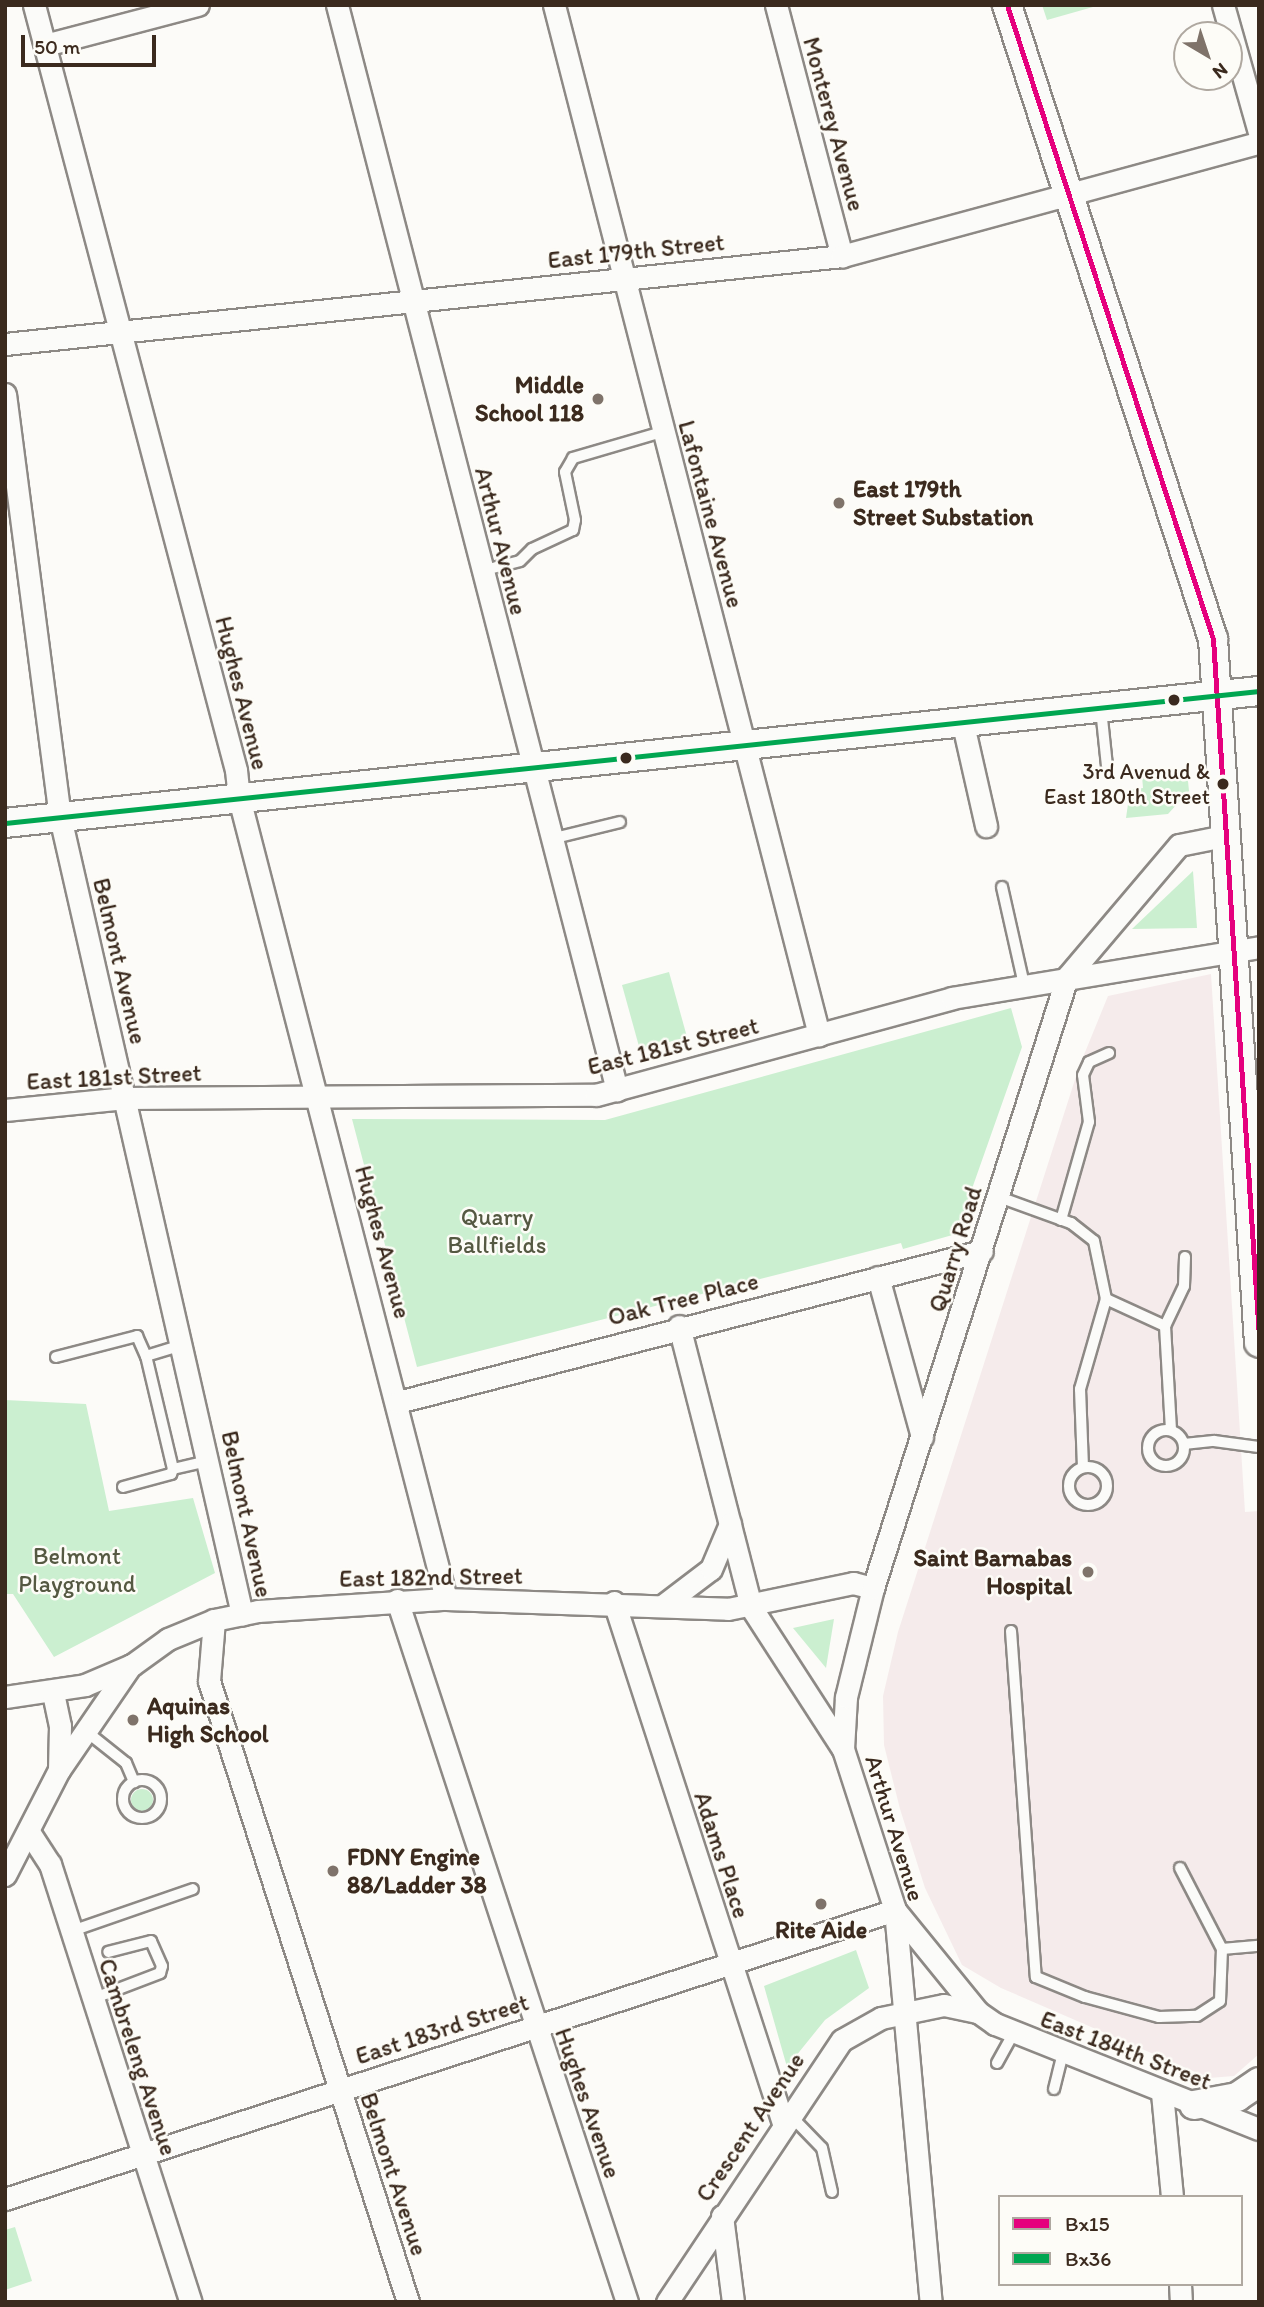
<!DOCTYPE html>
<style>
body{margin:0}
#map{position:relative;width:1264px;height:2307px;overflow:hidden;background:#fcfbf8;font-family:Itim,sans-serif}
div>[style]{position:absolute}
.built>*{inset:0;background:#f5ebeb}
.green>*{inset:0;background:#cbefd0}
.round{border-radius:50%}
.roads{filter:drop-shadow(2px 0 #8d8985) drop-shadow(-2px 0 #8d8985) drop-shadow(0 2px #8d8985) drop-shadow(0 -2px #8d8985)}
.service>*{height:10px;margin:-5px;padding:0 5px;transform-origin:5px;border-radius:5px;background:#fbfbf9}
.service>.ring{margin:-5px;padding:0;box-sizing:content-box;background:none;border:10px solid #fbfbf9;border-radius:50%}
.minor>*{height:21px;margin:-10.5px;padding:0 10.5px;transform-origin:10.5px;border-radius:10.5px;background:#fbfbf9}
.secondary>*{height:28px;margin:-14px;padding:0 14px;transform-origin:14px;border-radius:14px;background:#fbfbf9}
.bus-1>*{height:5px;margin:-2.5px;padding:0 2.5px;transform-origin:2.5px;border-radius:2.5px;background:#e5007d}
.bus-2>*{height:5px;margin:-2.5px;padding:0 2.5px;transform-origin:2.5px;border-radius:2.5px;background:#00a651}
.dots>*{width:19px;height:19px;translate:-50% -50%;box-sizing:border-box;border:4px solid #fdfcf7;border-radius:50%}
span{translate:-50% -50%;white-space:nowrap;text-align:center;line-height:1.15;-webkit-text-stroke:5px #fdfcf7;paint-order:stroke}
.bus-label{font-size:22px;color:#3b2a1e}
.right{translate:-100% -50%;text-align:right}
.street-label{font-size:24px;color:#3b2a1e}
.poi-label{font-size:24px;color:#3b2a1e;font-weight:700}
.left{translate:0 -50%;text-align:left}
.park-label{font-size:24px;color:#555942}
.frame{position:absolute;inset:0;border:7px solid #3b2a1e;pointer-events:none}
.legend{position:absolute;left:998px;top:2195px;width:245px;height:91px;box-sizing:border-box;background:#fdfcf7;border:2px solid #afa8a0;margin:0;padding:9px 12px;list-style:none;font-size:21px;color:#3b2a1e}
.legend li{display:flex;align-items:center;gap:14px;height:35px}
.legend b{width:35px;border:2px solid #afa8a0}
.north{position:absolute;left:1173px;top:21px;width:70px;height:70px;box-sizing:border-box;background:#fdfcf7;border:2px solid #afa8a0;border-radius:50%;rotate:141deg;font-size:19px;font-weight:700;line-height:28px;text-align:center;color:#3b2a1e}
.north::after{content:'';display:block;margin:auto;width:24px;height:32px;background:#7f736a;clip-path:polygon(50% 0,100% 100%,50% 72%,0 100%)}
.scale{position:absolute;left:21px;top:35px;width:135px;height:32px;box-sizing:border-box;border:4px solid #3b2a1e;border-top:0;padding-left:9px;font-size:21px;line-height:24px;white-space:nowrap;color:#3b2a1e;-webkit-text-stroke:5px #fdfcf7;paint-order:stroke}
</style>
<div id="map">
<div class="built">
<div style="clip-path:polygon(1211px 974px,1245px 1512px,1259px 1511px,1259px 2054px,1234px 2076px,1209px 2078px,1001px 1988px,962px 1965px,925px 1888px,900px 1809px,884px 1745px,883px 1696px,898px 1632px,1079px 1067px,1108px 996px)"></div>
</div>
<div class="green">
<div style="clip-path:polygon(1042px 5px,1100px 5px,1047px 20px)"></div>
<div style="clip-path:polygon(1187px 771px,1189px 791px,1168px 814px,1126px 818px,1130px 790px,1143px 788px,1142px 776px)"></div>
<div style="clip-path:polygon(1193px 871px,1197px 928px,1132px 929px)"></div>
<div style="clip-path:polygon(669px 972px,687px 1037px,640px 1050px,622px 985px)"></div>
<div style="clip-path:polygon(1011px 1008px,1022px 1047px,956px 1234px,903px 1249px,901px 1243px,417px 1367px,352px 1119px,605px 1120px)"></div>
<div style="clip-path:polygon(5px 1400px,86px 1404px,109px 1511px,193px 1498px,215px 1573px,54px 1657px,13px 1594px,5px 1594px)"></div>
<div style="clip-path:polygon(834px 1619px,826px 1668px,793px 1628px)"></div>
<div class="round" style="left:131px;top:1789px;width:22px;height:22px"></div>
<div style="clip-path:polygon(856px 1950px,869px 1988px,825px 2020px,787px 2067px,764px 1986px)"></div>
<div style="clip-path:polygon(15px 2227px,32px 2281px,5px 2290px,5px 2230px)"></div>
</div>
<div class="roads">
<div class="service">
<div style="left:481px;top:571px;width:40px;rotate:-14.4deg"></div>
<div style="left:520px;top:561px;width:17px;rotate:-45deg"></div>
<div style="left:532px;top:549px;width:45px;rotate:-24.9deg"></div>
<div style="left:573px;top:530px;width:10px;rotate:-79deg"></div>
<div style="left:575px;top:520px;width:49px;rotate:-101.8deg"></div>
<div style="left:565px;top:472px;width:16px;rotate:-60deg"></div>
<div style="left:573px;top:458px;width:93px;rotate:-16.3deg"></div>
<div style="left:1101px;top:709px;width:57px;rotate:84deg"></div>
<div style="left:551px;top:839px;width:71px;rotate:-13.8deg"></div>
<div style="left:1002px;top:887px;width:100px;rotate:77.3deg"></div>
<div style="left:999px;top:1197px;width:77px;rotate:19.9deg"></div>
<div style="left:1071px;top:1223px;width:29px;rotate:38deg"></div>
<div style="left:1094px;top:1241px;width:59px;rotate:78.3deg"></div>
<div style="left:1106px;top:1299px;width:94px;rotate:106.1deg"></div>
<div style="left:1080px;top:1389px;width:78px;rotate:87.8deg"></div>
<div style="left:1061px;top:1220px;width:102px;rotate:-74.1deg"></div>
<div style="left:1089px;top:1122px;width:47px;rotate:-97.3deg"></div>
<div style="left:1083px;top:1075px;width:14px;rotate:-65deg"></div>
<div style="left:1089px;top:1062px;width:22px;rotate:-24deg"></div>
<div style="left:1106px;top:1299px;width:65px;rotate:24.6deg"></div>
<div style="left:56px;top:1357px;width:84px;rotate:-14.5deg"></div>
<div style="left:137px;top:1336px;width:22px;rotate:66deg"></div>
<div style="left:146px;top:1356px;width:39px;rotate:-17deg"></div>
<div class="ring" style="left:1148px;top:1430px;width:26px;height:26px"></div>
<div style="left:1171px;top:1430px;width:104px;rotate:-93.3deg"></div>
<div style="left:1165px;top:1326px;width:44px;rotate:-64.6deg"></div>
<div style="left:1184px;top:1286px;width:29px;rotate:-88deg"></div>
<div style="left:1184px;top:1444px;width:30px;rotate:-6deg"></div>
<div style="left:1214px;top:1441px;width:45px;rotate:7.6deg"></div>
<div class="ring" style="left:1069px;top:1467px;width:28px;height:28px"></div>
<div style="left:173px;top:1469px;width:36px;rotate:-13deg"></div>
<div style="left:123px;top:1487px;width:50px;rotate:-15.2deg"></div>
<div style="left:171px;top:1474px;width:5px;rotate:-68deg"></div>
<div style="left:173px;top:1469px;width:116px;rotate:-103.4deg"></div>
<div style="left:1011px;top:1631px;width:347px;rotate:85.9deg"></div>
<div style="left:1036px;top:1977px;width:53px;rotate:22.2deg"></div>
<div style="left:1085px;top:1997px;width:77px;rotate:15.1deg"></div>
<div style="left:1159px;top:2017px;width:38px;rotate:-2deg"></div>
<div style="left:1197px;top:2016px;width:27px;rotate:-33deg"></div>
<div style="left:1220px;top:2001px;width:52px;rotate:-87.8deg"></div>
<div style="left:1222px;top:1949px;width:37px;rotate:-5deg"></div>
<div style="left:87px;top:1732px;width:50px;rotate:38.5deg"></div>
<div style="left:126px;top:1763px;width:21px;rotate:67deg"></div>
<div class="ring" style="left:123px;top:1780px;width:28px;height:28px"></div>
<div style="left:1180px;top:1868px;width:91px;rotate:62.6deg"></div>
<div style="left:69px;top:1932px;width:131px;rotate:-19.1deg"></div>
<div style="left:92px;top:1999px;width:73px;rotate:-20.9deg"></div>
<div style="left:160px;top:1973px;width:7px;rotate:-74deg"></div>
<div style="left:162px;top:1966px;width:27px;rotate:-114deg"></div>
<div style="left:151px;top:1941px;width:44px;rotate:165.7deg"></div>
<div style="left:997px;top:2063px;width:33px;rotate:-61deg"></div>
<div style="left:1054px;top:2089px;width:36px;rotate:-76deg"></div>
<div style="left:789px;top:2114px;width:47px;rotate:45.9deg"></div>
<div style="left:822px;top:2148px;width:45px;rotate:77.2deg"></div>
</div>
<div class="minor">
<div style="left:34px;top:5px;width:791px;rotate:75.21deg"></div>
<div style="left:236px;top:770px;width:28px;rotate:84deg"></div>
<div style="left:239px;top:798px;width:827px;rotate:75.51deg"></div>
<div style="left:337px;top:5px;width:1121px;rotate:75.53deg"></div>
<div style="left:554px;top:5px;width:1064px;rotate:75.57deg"></div>
<div style="left:776px;top:5px;width:260px;rotate:75.3deg"></div>
<div style="left:1223px;top:5px;width:132px;rotate:74.2deg"></div>
<div style="left:45px;top:45px;width:158px;rotate:-14.7deg"></div>
<div style="left:5px;top:344px;width:842px;rotate:-6deg"></div>
<div style="left:842px;top:256px;width:432px;rotate:-15.2deg"></div>
<div style="left:5px;top:394px;width:427px;rotate:82.6deg"></div>
<div style="left:60px;top:817px;width:818px;rotate:77.14deg"></div>
<div style="left:962px;top:720px;width:109px;rotate:77.2deg"></div>
<div style="left:5px;top:1110px;width:121px;rotate:-5.7deg"></div>
<div style="left:125px;top:1098px;width:471px;rotate:-0.4deg"></div>
<div style="left:596px;top:1095px;width:369px;rotate:-15.2deg"></div>
<div style="left:952px;top:998px;width:311px;rotate:-9.4deg"></div>
<div style="left:878px;top:1277px;width:166px;rotate:74.6deg"></div>
<div style="left:679px;top:1326px;width:290px;rotate:75.6deg"></div>
<div style="left:751px;top:1607px;width:169px;rotate:57.1deg"></div>
<div style="left:843px;top:1749px;width:169px;rotate:72.1deg"></div>
<div style="left:895px;top:1910px;width:394px;rotate:84.8deg"></div>
<div style="left:398px;top:1402px;width:603px;rotate:-14.5deg"></div>
<div style="left:397px;top:1600px;width:739px;rotate:71.86deg"></div>
<div style="left:614px;top:1602px;width:548px;rotate:72.03deg"></div>
<div style="left:662px;top:1606px;width:61px;rotate:-37.1deg"></div>
<div style="left:711px;top:1569px;width:49px;rotate:-67.1deg"></div>
<div style="left:214px;top:1620px;width:61px;rotate:94.7deg"></div>
<div style="left:209px;top:1681px;width:652px;rotate:72.23deg"></div>
<div style="left:5px;top:1697px;width:81px;rotate:-8.5deg"></div>
<div style="left:85px;top:1685px;width:51px;rotate:-23.1deg"></div>
<div style="left:132px;top:1665px;width:44px;rotate:-35.8deg"></div>
<div style="left:168px;top:1639px;width:50px;rotate:-22.4deg"></div>
<div style="left:214px;top:1620px;width:45px;rotate:-11.6deg"></div>
<div style="left:258px;top:1611px;width:188px;rotate:-3.7deg"></div>
<div style="left:446px;top:1599px;width:282px;rotate:2deg"></div>
<div style="left:728px;top:1609px;width:128px;rotate:-11.7deg"></div>
<div style="left:853px;top:1583px;width:21px;rotate:14deg"></div>
<div style="left:843px;top:1749px;width:52px;rotate:-86.7deg"></div>
<div style="left:846px;top:1697px;width:112px;rotate:-76.1deg"></div>
<div style="left:873px;top:1588px;width:641px;rotate:-72.38deg"></div>
<div style="left:1067px;top:977px;width:173px;rotate:-49.7deg"></div>
<div style="left:1179px;top:845px;width:46px;rotate:-11.3deg"></div>
<div style="left:59px;top:1770px;width:127px;rotate:-55.6deg"></div>
<div style="left:29px;top:1832px;width:38px;rotate:57deg"></div>
<div style="left:50px;top:1864px;width:460px;rotate:72.2deg"></div>
<div style="left:5px;top:1875px;width:118px;rotate:-62.8deg"></div>
<div style="left:59px;top:1770px;width:44px;rotate:-88.7deg"></div>
<div style="left:60px;top:1726px;width:35px;rotate:-102deg"></div>
<div style="left:895px;top:1910px;width:132px;rotate:50.9deg"></div>
<div style="left:978px;top:2012px;width:21px;rotate:35deg"></div>
<div style="left:995px;top:2024px;width:284px;rotate:21.7deg"></div>
<div style="left:1162px;top:2093px;width:104px;rotate:84.5deg"></div>
<div style="left:5px;top:2199px;width:936px;rotate:-17.99deg"></div>
<div style="left:722px;top:2216px;width:87px;rotate:82.7deg"></div>
<div style="left:1180px;top:2284px;width:18px;rotate:87deg"></div>
<div style="left:667px;top:2302px;width:315px;rotate:-56.3deg"></div>
<div style="left:842px;top:2040px;width:45px;rotate:-29.4deg"></div>
<div style="left:881px;top:2018px;width:64px;rotate:-11.7deg"></div>
<div style="left:944px;top:2005px;width:35px;rotate:12deg"></div>
</div>
<div class="secondary">
<div style="left:1007px;top:5px;width:667px;rotate:72deg"></div>
<div style="left:1213px;top:639px;width:705px;rotate:86.26deg"></div>
<div style="left:5px;top:823px;width:1261px;rotate:-6.01deg"></div>
<div style="left:1194px;top:2105px;width:44px;rotate:-10.5deg"></div>
<div style="left:1237px;top:2097px;width:27px;rotate:-34deg"></div>
</div>
</div>
<div class="bus-1">
<div style="left:1007px;top:5px;width:667px;rotate:72deg"></div>
<div style="left:1213px;top:639px;width:701px;rotate:86.23deg"></div>
</div>
<div class="bus-2">
<div style="left:5px;top:823px;width:1261px;rotate:-6.01deg"></div>
</div>
<div class="dots">
<div style="left:598px;top:399px;background:#7f736a"></div>
<div style="left:839px;top:503px;background:#7f736a"></div>
<div style="left:1174px;top:700px;background:#3b2a1e"></div>
<div style="left:626px;top:758px;background:#3b2a1e"></div>
<div style="left:1223px;top:784px;background:#3b2a1e"></div>
<div style="left:1088px;top:1572px;background:#7f736a"></div>
<div style="left:133px;top:1720px;background:#7f736a"></div>
<div style="left:333px;top:1871px;background:#7f736a"></div>
<div style="left:821px;top:1904px;background:#7f736a"></div>
</div>
<div class="bus-label">
<span class="right" style="left:1210px;top:784px">3rd Avenud &amp;<br>East 180th Street</span>
</div>
<div class="street-label">
<span style="left:834px;top:124px;rotate:75deg">Monterey Avenue</span>
<span style="left:636px;top:251px;rotate:-6deg">East 179th Street</span>
<span style="left:711px;top:514px;rotate:75deg">Lafontaine Avenue</span>
<span style="left:501px;top:541px;rotate:76deg">Arthur Avenue</span>
<span style="left:242px;top:693px;rotate:76deg">Hughes Avenue</span>
<span style="left:120px;top:961px;rotate:77deg">Belmont Avenue</span>
<span style="left:673px;top:1046px;rotate:-14deg">East 181st Street</span>
<span style="left:114px;top:1077px;rotate:-3deg">East 181st Street</span>
<span style="left:383px;top:1242px;rotate:75deg">Hughes Avenue</span>
<span style="left:955px;top:1249px;rotate:-73deg">Quarry Road</span>
<span style="left:683px;top:1299px;rotate:-14deg">Oak Tree Place</span>
<span style="left:247px;top:1514px;rotate:78deg">Belmont Avenue</span>
<span style="left:431px;top:1577px;rotate:-1deg">East 182nd Street</span>
<span style="left:895px;top:1828px;rotate:73deg">Arthur Avenue</span>
<span style="left:722px;top:1855px;rotate:72deg">Adams Place</span>
<span style="left:442px;top:2029px;rotate:-18deg">East 183rd Street</span>
<span style="left:1126px;top:2050px;rotate:21deg">East 184th Street</span>
<span style="left:138px;top:2057px;rotate:72deg">Cambreleng Avenue</span>
<span style="left:588px;top:2103px;rotate:71deg">Hughes Avenue</span>
<span style="left:750px;top:2127px;rotate:-56deg">Crescent Avenue</span>
<span style="left:394px;top:2174px;rotate:72deg">Belmont Avenue</span>
</div>
<div class="poi-label">
<span class="right" style="left:584px;top:399px">Middle<br>School 118</span>
<span class="left" style="left:853px;top:503px">East 179th<br>Street Substation</span>
<span class="right" style="left:1072px;top:1572px">Saint Barnabas<br>Hospital</span>
<span class="left" style="left:147px;top:1720px">Aquinas<br>High School</span>
<span class="left" style="left:347px;top:1871px">FDNY Engine<br>88/Ladder 38</span>
<span style="left:821px;top:1930px">Rite Aide</span>
</div>
<div class="park-label">
<span style="left:497px;top:1231px">Quarry<br>Ballfields</span>
<span style="left:77px;top:1570px">Belmont<br>Playground</span>
</div>
<div class="frame"></div>
<ul class="legend">
<li><b style="height:9px;background:#e5007d"></b>Bx15</li>
<li><b style="height:9px;background:#00a651"></b>Bx36</li>
</ul>
<div class="north">N</div>
<div class="scale">50 m</div>
</div>
